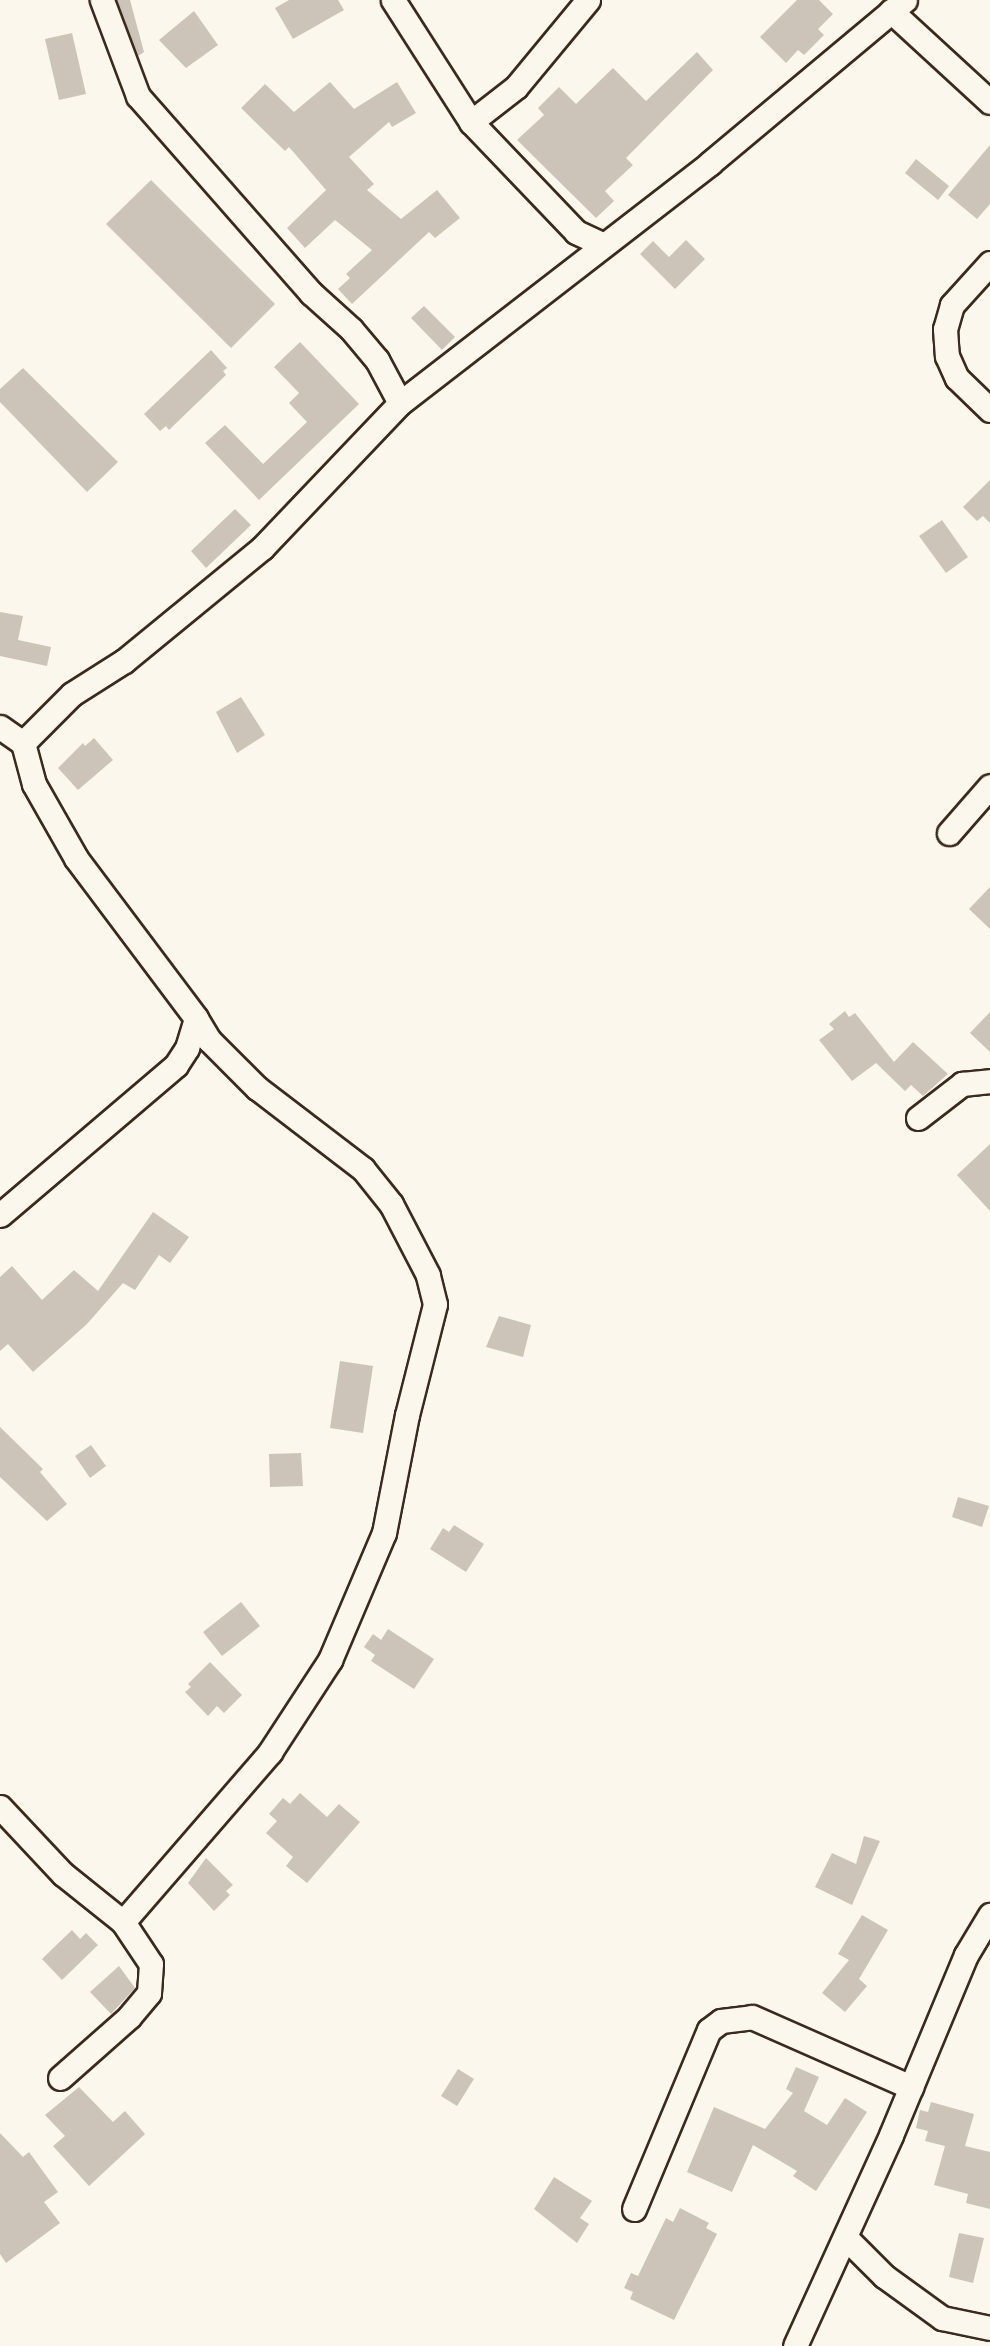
<!DOCTYPE html>
<style>
body{margin:0}
#map{position:relative;width:990px;height:2346px;overflow:hidden;background:#fbf7ec;font-family:"Patrick Hand",sans-serif}
div>[style]{position:absolute}
.building>*{inset:0;background:#ccc4b9}
.roads{filter:drop-shadow(2px 0 #3b2a1e) drop-shadow(-2px 0 #3b2a1e) drop-shadow(0 2px #3b2a1e) drop-shadow(0 -2px #3b2a1e)}
.minor>*{height:23px;margin:-11.5px;padding:0 11.5px;transform-origin:11.5px;border-radius:11.5px;background:#fbf7ec}
span{translate:-50% -50%;white-space:nowrap;text-align:center;line-height:1.15;-webkit-text-stroke:7px #fbf7ec;paint-order:stroke}
</style>
<div id="map">
<div class="building">
<div style="clip-path:polygon(117px 0,130px 0,144px 52px,138px 56px)"></div>
<div style="clip-path:polygon(289px 0,338px 0,344px 10px,293px 39px,275px 8px)"></div>
<div style="clip-path:polygon(797px 0,819px 0,833px 14px,818px 29px,824px 35px,804px 55px,798px 50px,786px 63px,760px 37px)"></div>
<div style="clip-path:polygon(194px 11px,218px 45px,186px 68px,159px 40px)"></div>
<div style="clip-path:polygon(72px 33px,86px 94px,59px 100px,45px 39px)"></div>
<div style="clip-path:polygon(697px 52px,713px 70px,626px 158px,633px 165px,605px 191px,614px 201px,596px 218px,517px 140px,544px 115px,538px 108px,559px 87px,576px 104px,613px 68px,646px 101px)"></div>
<div style="clip-path:polygon(330px 82px,354px 109px,397px 82px,416px 113px,392px 127px,389px 122px,349px 157px,374px 184px,367px 190px,401px 219px,437px 190px,460px 218px,435px 238px,429px 232px,352px 304px,338px 289px,350px 278px,346px 274px,372px 250px,335px 220px,305px 248px,287px 228px,326px 190px,289px 147px,285px 151px,241px 108px,265px 84px,294px 112px)"></div>
<div style="clip-path:polygon(990px 145px,990px 204px,977px 219px,948px 195px)"></div>
<div style="clip-path:polygon(916px 159px,949px 186px,938px 200px,905px 173px)"></div>
<div style="clip-path:polygon(151px 180px,275px 304px,231px 348px,106px 224px)"></div>
<div style="clip-path:polygon(686px 240px,705px 259px,675px 289px,640px 254px,653px 241px,669px 257px)"></div>
<div style="clip-path:polygon(424px 306px,455px 337px,442px 350px,411px 318px)"></div>
<div style="clip-path:polygon(300px 342px,359px 404px,259px 500px,205px 443px,225px 425px,263px 464px,307px 422px,289px 403px,299px 393px,274px 367px)"></div>
<div style="clip-path:polygon(211px 350px,227px 368px,223px 371px,226px 375px,169px 430px,166px 426px,160px 431px,144px 414px)"></div>
<div style="clip-path:polygon(23px 368px,118px 462px,87px 492px,0 402px,0 389px)"></div>
<div style="clip-path:polygon(990px 480px,990px 523px,983px 516px,977px 521px,963px 507px)"></div>
<div style="clip-path:polygon(235px 509px,251px 525px,206px 568px,191px 551px)"></div>
<div style="clip-path:polygon(942px 520px,968px 557px,946px 573px,919px 536px)"></div>
<div style="clip-path:polygon(0 612px,23px 616px,18px 640px,51px 647px,47px 666px,0 656px)"></div>
<div style="clip-path:polygon(241px 697px,265px 735px,237px 753px,216px 712px)"></div>
<div style="clip-path:polygon(94px 738px,113px 760px,78px 790px,58px 768px,83px 743px,85px 746px)"></div>
<div style="clip-path:polygon(990px 887px,990px 929px,969px 909px)"></div>
<div style="clip-path:polygon(845px 1011px,849px 1017px,855px 1013px,894px 1062px,913px 1042px,948px 1074px,923px 1096px,911px 1085px,905px 1091px,876px 1063px,852px 1081px,819px 1040px,834px 1029px,829px 1024px)"></div>
<div style="clip-path:polygon(990px 1012px,990px 1052px,970px 1033px)"></div>
<div style="clip-path:polygon(990px 1144px,990px 1211px,957px 1175px)"></div>
<div style="clip-path:polygon(153px 1212px,189px 1237px,170px 1263px,159px 1255px,135px 1290px,123px 1283px,87px 1324px,33px 1372px,8px 1344px,0 1351px,0 1277px,12px 1266px,42px 1300px,74px 1270px,98px 1291px)"></div>
<div style="clip-path:polygon(499px 1316px,531px 1325px,523px 1357px,486px 1347px)"></div>
<div style="clip-path:polygon(340px 1361px,373px 1366px,363px 1433px,330px 1428px)"></div>
<div style="clip-path:polygon(0 1427px,43px 1469px,40px 1472px,67px 1504px,47px 1521px,0 1477px)"></div>
<div style="clip-path:polygon(91px 1445px,106px 1466px,90px 1478px,75px 1456px)"></div>
<div style="clip-path:polygon(301px 1453px,303px 1486px,270px 1487px,269px 1454px)"></div>
<div style="clip-path:polygon(958px 1497px,989px 1506px,982px 1527px,952px 1517px)"></div>
<div style="clip-path:polygon(454px 1525px,484px 1544px,466px 1572px,430px 1549px,443px 1528px,449px 1532px)"></div>
<div style="clip-path:polygon(241px 1602px,260px 1626px,222px 1656px,203px 1632px)"></div>
<div style="clip-path:polygon(388px 1629px,434px 1659px,414px 1689px,371px 1661px,375px 1655px,364px 1647px,373px 1634px,381px 1640px)"></div>
<div style="clip-path:polygon(210px 1662px,242px 1695px,224px 1713px,217px 1706px,208px 1716px,185px 1692px,191px 1687px,188px 1684px)"></div>
<div style="clip-path:polygon(300px 1793px,327px 1817px,339px 1804px,360px 1822px,307px 1883px,286px 1866px,293px 1857px,266px 1833px,277px 1821px,269px 1814px,283px 1798px,290px 1804px)"></div>
<div style="clip-path:polygon(864px 1836px,880px 1841px,852px 1905px,815px 1887px,832px 1853px,856px 1864px)"></div>
<div style="clip-path:polygon(206px 1858px,233px 1885px,226px 1891px,230px 1895px,214px 1911px,188px 1883px)"></div>
<div style="clip-path:polygon(862px 1915px,888px 1930px,859px 1979px,867px 1986px,845px 2012px,822px 1993px,849px 1960px,838px 1954px)"></div>
<div style="clip-path:polygon(72px 1930px,80px 1939px,86px 1933px,98px 1945px,62px 1980px,42px 1959px)"></div>
<div style="clip-path:polygon(119px 1966px,135px 1988px,111px 2014px,90px 1992px)"></div>
<div style="clip-path:polygon(796px 2067px,819px 2077px,804px 2111px,827px 2125px,845px 2098px,867px 2112px,816px 2191px,793px 2176px,797px 2171px,753px 2145px,732px 2192px,687px 2172px,714px 2107px,765px 2129px,793px 2093px,786px 2089px)"></div>
<div style="clip-path:polygon(458px 2069px,474px 2079px,457px 2106px,441px 2096px)"></div>
<div style="clip-path:polygon(79px 2087px,113px 2122px,125px 2111px,145px 2134px,89px 2186px,53px 2146px,65px 2136px,45px 2115px)"></div>
<div style="clip-path:polygon(931px 2102px,974px 2114px,965px 2146px,990px 2152px,990px 2209px,966px 2203px,968px 2194px,934px 2185px,945px 2146px,925px 2141px,928px 2131px,916px 2128px,920px 2110px,928px 2112px)"></div>
<div style="clip-path:polygon(0 2133px,23px 2157px,29px 2152px,58px 2192px,44px 2202px,60px 2223px,6px 2263px,0 2254px)"></div>
<div style="clip-path:polygon(554px 2177px,592px 2201px,580px 2218px,589px 2224px,577px 2243px,534px 2209px)"></div>
<div style="clip-path:polygon(680px 2208px,709px 2223px,706px 2228px,717px 2234px,674px 2320px,630px 2299px,633px 2292px,624px 2288px,631px 2273px,638px 2276px,666px 2218px,673px 2222px)"></div>
<div style="clip-path:polygon(959px 2233px,984px 2238px,973px 2283px,949px 2277px)"></div>
</div>
<div class="roads">
<div class="minor">
<div style="left:393px;top:0;width:145px;rotate:57.4deg"></div>
<div style="left:471px;top:122px;width:152px;rotate:46.3deg"></div>
<div style="left:576px;top:232px;width:29px;rotate:25deg"></div>
<div style="left:891px;top:11px;width:134px;rotate:42.6deg"></div>
<div style="left:471px;top:122px;width:57px;rotate:-37.9deg"></div>
<div style="left:516px;top:87px;width:113px;rotate:-50.4deg"></div>
<div style="left:990px;top:263px;width:57px;rotate:132.1deg"></div>
<div style="left:952px;top:305px;width:25px;rotate:106deg"></div>
<div style="left:945px;top:329px;width:27px;rotate:86deg"></div>
<div style="left:947px;top:356px;width:24px;rotate:66deg"></div>
<div style="left:957px;top:378px;width:46px;rotate:44.1deg"></div>
<div style="left:400px;top:403px;width:392px;rotate:-37.7deg"></div>
<div style="left:710px;top:163px;width:254px;rotate:-39.9deg"></div>
<div style="left:0;top:727px;width:28px;rotate:35deg"></div>
<div style="left:949px;top:833px;width:62px;rotate:-48.9deg"></div>
<div style="left:918px;top:1118px;width:56px;rotate:-37.7deg"></div>
<div style="left:962px;top:1084px;width:28px;rotate:-6deg"></div>
<div style="left:0;top:1215px;width:231px;rotate:-40.4deg"></div>
<div style="left:176px;top:1065px;width:20px;rotate:-57deg"></div>
<div style="left:187px;top:1048px;width:31px;rotate:-73deg"></div>
<div style="left:196px;top:1018px;width:200px;rotate:-126.9deg"></div>
<div style="left:76px;top:858px;width:85px;rotate:-119.6deg"></div>
<div style="left:34px;top:784px;width:42px;rotate:-105deg"></div>
<div style="left:23px;top:743px;width:69px;rotate:-45deg"></div>
<div style="left:72px;top:694px;width:62px;rotate:-32.4deg"></div>
<div style="left:124px;top:661px;width:178px;rotate:-39.3deg"></div>
<div style="left:262px;top:548px;width:200px;rotate:-46.4deg"></div>
<div style="left:400px;top:403px;width:49px;rotate:-118.1deg"></div>
<div style="left:377px;top:360px;width:40px;rotate:-130deg"></div>
<div style="left:351px;top:329px;width:54px;rotate:-138deg"></div>
<div style="left:311px;top:293px;width:262px;rotate:-131.3deg"></div>
<div style="left:138px;top:96px;width:103px;rotate:-110.6deg"></div>
<div style="left:0;top:1807px;width:92px;rotate:46.8deg"></div>
<div style="left:63px;top:1874px;width:77px;rotate:38.7deg"></div>
<div style="left:123px;top:1922px;width:50px;rotate:56.3deg"></div>
<div style="left:151px;top:1964px;width:29px;rotate:94deg"></div>
<div style="left:149px;top:1993px;width:31px;rotate:130deg"></div>
<div style="left:129px;top:2017px;width:92px;rotate:138.5deg"></div>
<div style="left:123px;top:1922px;width:225px;rotate:-49.1deg"></div>
<div style="left:270px;top:1752px;width:110px;rotate:-56.9deg"></div>
<div style="left:330px;top:1660px;width:138px;rotate:-67deg"></div>
<div style="left:384px;top:1533px;width:120px;rotate:-79deg"></div>
<div style="left:407px;top:1415px;width:114px;rotate:-75.8deg"></div>
<div style="left:435px;top:1304px;width:30px;rotate:-104deg"></div>
<div style="left:428px;top:1275px;width:80px;rotate:-117.5deg"></div>
<div style="left:391px;top:1204px;width:45px;rotate:-128.7deg"></div>
<div style="left:363px;top:1169px;width:133px;rotate:-142.6deg"></div>
<div style="left:257px;top:1088px;width:68px;rotate:-135deg"></div>
<div style="left:209px;top:1040px;width:26px;rotate:-121deg"></div>
<div style="left:634px;top:2209px;width:194px;rotate:-67.3deg"></div>
<div style="left:709px;top:2030px;width:15px;rotate:-37deg"></div>
<div style="left:721px;top:2021px;width:31px;rotate:-7deg"></div>
<div style="left:752px;top:2017px;width:174px;rotate:23.8deg"></div>
<div style="left:846px;top:2238px;width:54px;rotate:45deg"></div>
<div style="left:884px;top:2276px;width:72px;rotate:35.9deg"></div>
<div style="left:942px;top:2318px;width:49px;rotate:11.8deg"></div>
<div style="left:795px;top:2346px;width:232px;rotate:-65.5deg"></div>
<div style="left:891px;top:2135px;width:195px;rotate:-67.4deg"></div>
<div style="left:966px;top:1955px;width:47px;rotate:-59deg"></div>
</div>
</div>
</div>
